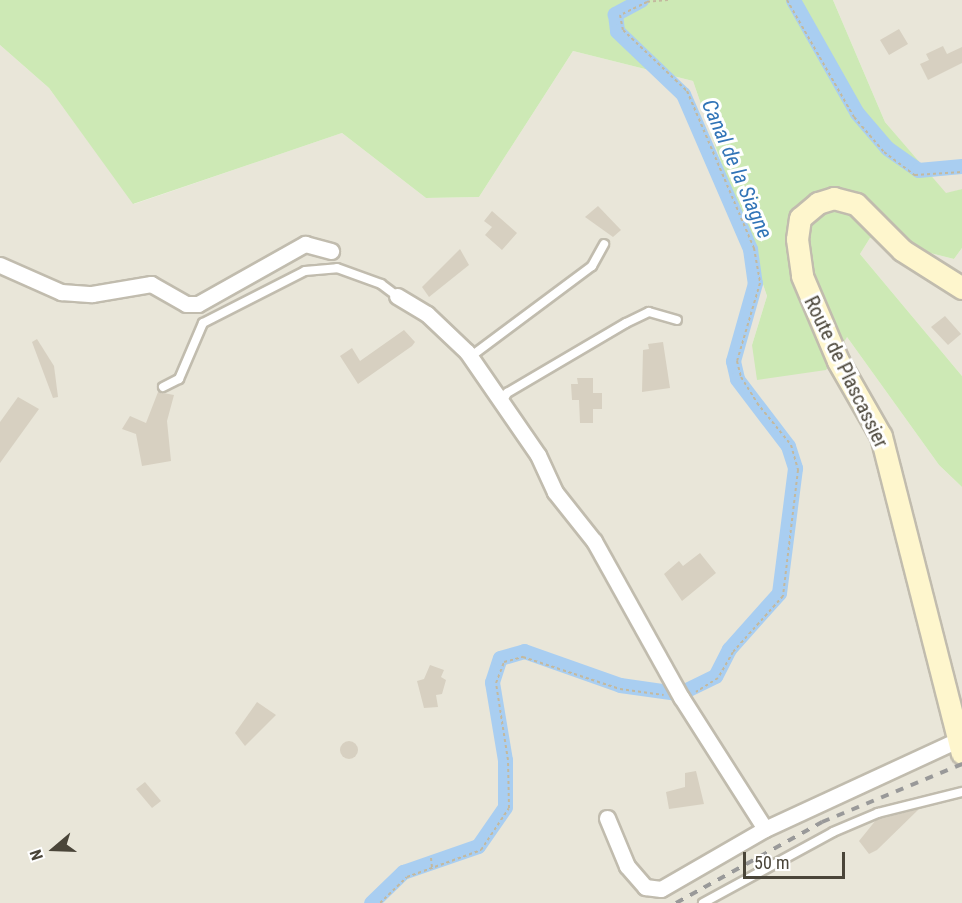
<!DOCTYPE html>
<style>
body{margin:0}
#map{position:relative;width:962px;height:903px;overflow:hidden;background:#f5f3eb;font-family:"Roboto Condensed",sans-serif}
div>[style]{position:absolute}
.residential>*{inset:0;background:#e9e6d9}
.green>*{inset:0;background:#cde9b5}
.canal>*{height:15px;margin:-7.5px;padding:0 7.5px;transform-origin:7.5px;border-radius:7.5px;background:#a9cef1}
.building>*{inset:0;background:#d7d0c1}
.round{border-radius:50%}
.path>*{height:2px;margin-top:-1px;transform-origin:0;background:repeating-linear-gradient(90deg,#c3b99f 0 3px,transparent 0 6px)}
.roads{filter:drop-shadow(2px 0 #c1bcae) drop-shadow(-2px 0 #c1bcae) drop-shadow(0 2px #c1bcae) drop-shadow(0 -2px #c1bcae)}
.lane>*{height:8px;margin:-4px;padding:0 4px;transform-origin:4px;border-radius:4px;background:#fff}
.street>*{height:15px;margin:-7.5px;padding:0 7.5px;transform-origin:7.5px;border-radius:7.5px;background:#fff}
.secondary>*{height:21px;margin:-10.5px;padding:0 10.5px;transform-origin:10.5px;border-radius:10.5px;background:#fef6cd}
.rail>*{height:4px;margin-top:-2px;transform-origin:0;background:repeating-linear-gradient(90deg,#999 0 8px,transparent 0 16px)}
span{translate:-50% -50%;white-space:nowrap;text-align:center;line-height:1.15;-webkit-text-stroke:6px #fff;paint-order:stroke}
.street-label{font-size:20px;color:#4a4539}
.water-label{font-size:21px;color:#3174b7;font-style:italic}
.north{position:absolute;left:24px;top:819px;width:60px;height:60px;-webkit-text-stroke:4px #fff;paint-order:stroke;rotate:251deg;font-size:16px;font-weight:700;line-height:24px;text-align:center;color:#4a4539}
.north::after{content:'';display:block;margin:auto;width:21px;height:27px;background:#4a4539;clip-path:polygon(50% 0,100% 100%,50% 72%,0 100%)}
.scale{position:absolute;left:743px;top:852px;width:102px;height:27px;box-sizing:border-box;border:3px solid #4a4539;border-top:0;padding-left:8px;font-size:18px;line-height:21px;white-space:nowrap;color:#4a4539;-webkit-text-stroke:4px #fff;paint-order:stroke}
</style>
<div id="map">
<div class="residential">
<div style="clip-path:polygon(833px 0,962px 0,962px 189px,946px 194px,885px 122px)"></div>
<div style="clip-path:polygon(0 45px,49px 88px,134px 204px,342px 133px,426px 198px,479px 197px,573px 51px,693px 81px,767px 296px,752px 345px,847px 337px,939px 465px,962px 487px,962px 903px,0 903px)"></div>
<div style="clip-path:polygon(870px 238px,954px 259px,962px 248px,962px 376px,860px 254px)"></div>
</div>
<div class="green">
<div style="clip-path:polygon(0 0,833px 0,885px 122px,946px 193px,962px 189px,962px 248px,954px 259px,870px 238px,860px 254px,962px 376px,962px 487px,939px 465px,847px 337px,826px 370px,757px 380px,752px 345px,767px 296px,693px 81px,573px 51px,479px 197px,426px 198px,342px 133px,133px 204px,49px 88px,0 45px)"></div>
</div>
<div class="canal">
<div style="left:641px;top:0;width:30px;rotate:152deg"></div>
<div style="left:615px;top:14px;width:17px;rotate:83deg"></div>
<div style="left:617px;top:31px;width:91px;rotate:43.7deg"></div>
<div style="left:683px;top:94px;width:169px;rotate:66.6deg"></div>
<div style="left:750px;top:249px;width:34px;rotate:82deg"></div>
<div style="left:755px;top:283px;width:81px;rotate:105.8deg"></div>
<div style="left:733px;top:361px;width:18px;rotate:77deg"></div>
<div style="left:737px;top:379px;width:84px;rotate:52.7deg"></div>
<div style="left:788px;top:446px;width:23px;rotate:72deg"></div>
<div style="left:795px;top:468px;width:126px;rotate:97.3deg"></div>
<div style="left:779px;top:593px;width:75px;rotate:131.8deg"></div>
<div style="left:729px;top:649px;width:30px;rotate:117deg"></div>
<div style="left:715px;top:676px;width:37px;rotate:154deg"></div>
<div style="left:793px;top:0;width:130px;rotate:60.5deg"></div>
<div style="left:857px;top:113px;width:46px;rotate:49.4deg"></div>
<div style="left:887px;top:148px;width:38px;rotate:35deg"></div>
<div style="left:918px;top:170px;width:44px;rotate:-5.2deg"></div>
<div style="left:371px;top:903px;width:45px;rotate:-44.1deg"></div>
<div style="left:403px;top:872px;width:79px;rotate:-19.1deg"></div>
<div style="left:478px;top:846px;width:47px;rotate:-55.3deg"></div>
<div style="left:505px;top:807px;width:47px;rotate:-90deg"></div>
<div style="left:505px;top:760px;width:79px;rotate:-99.5deg"></div>
<div style="left:492px;top:682px;width:25px;rotate:-72deg"></div>
<div style="left:500px;top:658px;width:25px;rotate:-16deg"></div>
<div style="left:524px;top:651px;width:102px;rotate:19.5deg"></div>
<div style="left:620px;top:685px;width:58px;rotate:8deg"></div>
</div>
<div class="building">
<div style="clip-path:polygon(899px 29px,908px 44px,889px 55px,880px 40px)"></div>
<div style="clip-path:polygon(943px 46px,947px 54px,962px 47px,962px 63px,928px 80px,920px 64px,929px 60px,926px 54px)"></div>
<div style="clip-path:polygon(598px 206px,621px 230px,613px 237px,585px 217px)"></div>
<div style="clip-path:polygon(492px 211px,517px 233px,502px 250px,485px 235px,492px 227px,484px 221px)"></div>
<div style="clip-path:polygon(460px 249px,469px 265px,429px 297px,422px 287px)"></div>
<div style="clip-path:polygon(945px 316px,961px 334px,948px 345px,931px 327px)"></div>
<div style="clip-path:polygon(404px 330px,415px 342px,412px 346px,358px 384px,340px 356px,352px 348px,360px 361px)"></div>
<div style="clip-path:polygon(37px 339px,54px 366px,58px 397px,53px 398px,32px 342px)"></div>
<div style="clip-path:polygon(663px 342px,670px 388px,642px 392px,643px 350px,649px 349px,648px 344px)"></div>
<div style="clip-path:polygon(577px 378px,593px 378px,593px 393px,602px 393px,602px 409px,593px 409px,593px 423px,580px 423px,579px 400px,572px 400px,571px 384px,578px 384px)"></div>
<div style="clip-path:polygon(158px 392px,174px 395px,167px 421px,171px 461px,142px 466px,136px 434px,122px 429px,130px 416px,146px 423px)"></div>
<div style="clip-path:polygon(18px 397px,39px 409px,0 463px,0 422px)"></div>
<div style="clip-path:polygon(700px 553px,716px 573px,682px 601px,664px 574px,679px 561px,683px 566px)"></div>
<div style="clip-path:polygon(430px 665px,444px 670px,441px 677px,446px 680px,442px 694px,436px 695px,438px 707px,424px 708px,417px 681px,424px 679px)"></div>
<div style="clip-path:polygon(257px 702px,276px 715px,245px 746px,235px 733px)"></div>
<div class="round" style="left:340px;top:741px;width:18px;height:18px"></div>
<div style="clip-path:polygon(696px 771px,704px 804px,669px 809px,666px 792px,685px 787px,685px 773px)"></div>
<div style="clip-path:polygon(145px 782px,161px 801px,152px 808px,136px 789px)"></div>
<div style="clip-path:polygon(919px 809px,877px 850px,869px 854px,859px 841px,876px 820px)"></div>
</div>
<div class="path">
<div style="left:668px;top:0;width:21px;rotate:175deg"></div>
<div style="left:647px;top:2px;width:30px;rotate:154deg"></div>
<div style="left:620px;top:15px;width:15px;rotate:79deg"></div>
<div style="left:623px;top:30px;width:88px;rotate:43.6deg"></div>
<div style="left:687px;top:91px;width:171px;rotate:66.9deg"></div>
<div style="left:754px;top:248px;width:36px;rotate:80deg"></div>
<div style="left:760px;top:283px;width:81px;rotate:106.4deg"></div>
<div style="left:737px;top:361px;width:16px;rotate:76deg"></div>
<div style="left:741px;top:377px;width:31px;rotate:58deg"></div>
<div style="left:757px;top:403px;width:54px;rotate:51deg"></div>
<div style="left:791px;top:445px;width:26px;rotate:74deg"></div>
<div style="left:798px;top:470px;width:127px;rotate:96.8deg"></div>
<div style="left:783px;top:596px;width:75px;rotate:131.8deg"></div>
<div style="left:733px;top:652px;width:30px;rotate:120deg"></div>
<div style="left:718px;top:678px;width:26px;rotate:148deg"></div>
<div style="left:787px;top:0;width:135px;rotate:60.2deg"></div>
<div style="left:854px;top:117px;width:46px;rotate:49.4deg"></div>
<div style="left:884px;top:152px;width:39px;rotate:37deg"></div>
<div style="left:915px;top:175px;width:47px;rotate:-3.7deg"></div>
<div style="left:431px;top:858px;width:10px;rotate:84deg"></div>
<div style="left:380px;top:903px;width:37px;rotate:-44deg"></div>
<div style="left:407px;top:877px;width:79px;rotate:-20deg"></div>
<div style="left:481px;top:850px;width:50px;rotate:-56.3deg"></div>
<div style="left:509px;top:808px;width:48px;rotate:-91.2deg"></div>
<div style="left:508px;top:760px;width:78px;rotate:-98.9deg"></div>
<div style="left:496px;top:683px;width:22px;rotate:-69deg"></div>
<div style="left:504px;top:662px;width:20px;rotate:-15deg"></div>
<div style="left:523px;top:657px;width:102px;rotate:18.3deg"></div>
<div style="left:620px;top:689px;width:44px;rotate:7.8deg"></div>
</div>
<div class="roads">
<div class="lane">
<div style="left:470px;top:357px;width:152px;rotate:-36.7deg"></div>
<div style="left:592px;top:266px;width:25px;rotate:-61deg"></div>
<div style="left:163px;top:387px;width:18px;rotate:-27deg"></div>
<div style="left:179px;top:379px;width:61px;rotate:-66.8deg"></div>
<div style="left:203px;top:323px;width:114px;rotate:-27deg"></div>
<div style="left:305px;top:271px;width:32px;rotate:-5deg"></div>
<div style="left:337px;top:268px;width:47px;rotate:20deg"></div>
<div style="left:381px;top:284px;width:20px;rotate:37deg"></div>
<div style="left:501px;top:404px;width:13px;rotate:-61deg"></div>
<div style="left:507px;top:393px;width:138px;rotate:-30.5deg"></div>
<div style="left:626px;top:323px;width:25px;rotate:-26deg"></div>
<div style="left:649px;top:312px;width:29px;rotate:16deg"></div>
<div style="left:703px;top:903px;width:148px;rotate:-28.6deg"></div>
<div style="left:833px;top:832px;width:49px;rotate:-22.9deg"></div>
<div style="left:878px;top:813px;width:87px;rotate:-14deg"></div>
</div>
<div class="street">
<div style="left:0;top:265px;width:67px;rotate:23.9deg"></div>
<div style="left:61px;top:292px;width:31px;rotate:4deg"></div>
<div style="left:92px;top:294px;width:60px;rotate:-9.6deg"></div>
<div style="left:151px;top:284px;width:40px;rotate:29.7deg"></div>
<div style="left:186px;top:304px;width:12px"></div>
<div style="left:198px;top:304px;width:123px;rotate:-29.3deg"></div>
<div style="left:305px;top:244px;width:27px;rotate:15deg"></div>
<div style="left:397px;top:296px;width:35px;rotate:31deg"></div>
<div style="left:427px;top:314px;width:55px;rotate:43.5deg"></div>
<div style="left:467px;top:352px;width:125px;rotate:55.4deg"></div>
<div style="left:538px;top:455px;width:41px;rotate:65.3deg"></div>
<div style="left:555px;top:492px;width:63px;rotate:51.5deg"></div>
<div style="left:594px;top:541px;width:179px;rotate:60.9deg"></div>
<div style="left:681px;top:697px;width:156px;rotate:57.5deg"></div>
<div style="left:607px;top:818px;width:52px;rotate:67.4deg"></div>
<div style="left:627px;top:866px;width:28px;rotate:49deg"></div>
<div style="left:645px;top:887px;width:16px;rotate:7deg"></div>
<div style="left:661px;top:889px;width:120px;rotate:-30deg"></div>
<div style="left:765px;top:829px;width:213px;rotate:-24.8deg"></div>
</div>
<div class="secondary">
<div style="left:962px;top:288px;width:71px;rotate:-147.7deg"></div>
<div style="left:902px;top:250px;width:65px;rotate:-135deg"></div>
<div style="left:856px;top:204px;width:23px;rotate:-165deg"></div>
<div style="left:834px;top:198px;width:17px;rotate:163deg"></div>
<div style="left:818px;top:203px;width:23px;rotate:140deg"></div>
<div style="left:800px;top:218px;width:21px;rotate:98deg"></div>
<div style="left:797px;top:239px;width:37px;rotate:82deg"></div>
<div style="left:802px;top:276px;width:92px;rotate:67deg"></div>
<div style="left:838px;top:361px;width:86px;rotate:60.2deg"></div>
<div style="left:881px;top:436px;width:327px;rotate:75.7deg"></div>
</div>
</div>
<div class="rail">
<div style="left:676px;top:903px;width:167px;rotate:-29deg"></div>
<div style="left:822px;top:822px;width:152px;rotate:-22.5deg"></div>
</div>
<div class="street-label">
<span style="left:846px;top:372px;rotate:64deg">Route de Plascassier</span>
</div>
<div class="water-label">
<span style="left:737px;top:169px;rotate:67deg">Canal de la Siagne</span>
</div>
<div class="north">N</div>
<div class="scale">50 m</div>
</div>
